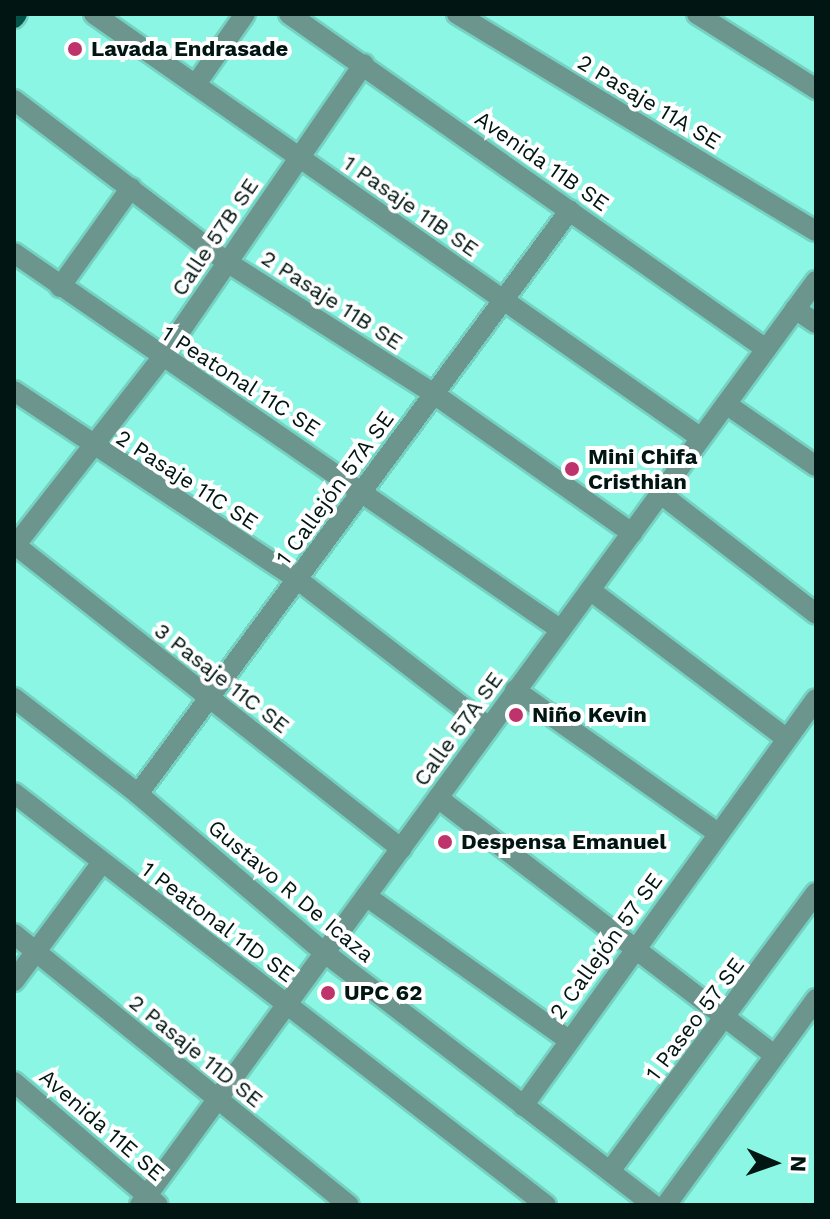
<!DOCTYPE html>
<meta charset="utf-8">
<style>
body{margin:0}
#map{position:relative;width:830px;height:1219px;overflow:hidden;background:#8bf6e3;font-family:"Work Sans",sans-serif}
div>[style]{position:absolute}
.roads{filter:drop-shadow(2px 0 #75d2c2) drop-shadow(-2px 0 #75d2c2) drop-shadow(0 2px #75d2c2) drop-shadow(0 -2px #75d2c2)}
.minor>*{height:20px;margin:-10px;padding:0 10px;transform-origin:10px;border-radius:10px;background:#6c958d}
.major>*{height:20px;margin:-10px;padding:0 10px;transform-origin:10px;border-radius:10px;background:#05544a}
.dots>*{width:22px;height:22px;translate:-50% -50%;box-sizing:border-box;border:4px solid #fff;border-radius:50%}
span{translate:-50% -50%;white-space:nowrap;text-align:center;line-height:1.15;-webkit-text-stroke:8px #fff;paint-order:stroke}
.poi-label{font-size:22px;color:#011612;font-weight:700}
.left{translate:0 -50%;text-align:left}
.street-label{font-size:22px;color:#011612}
.frame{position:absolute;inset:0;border:16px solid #011612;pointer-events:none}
.north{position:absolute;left:734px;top:1123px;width:80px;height:80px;-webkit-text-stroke:6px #fff;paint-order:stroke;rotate:92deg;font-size:22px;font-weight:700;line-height:32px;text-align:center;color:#011612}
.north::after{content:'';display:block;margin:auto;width:28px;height:36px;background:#011612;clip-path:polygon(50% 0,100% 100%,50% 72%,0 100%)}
</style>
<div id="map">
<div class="roads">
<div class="minor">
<div style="left:94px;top:14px;width:740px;rotate:34.93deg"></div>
<div style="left:289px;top:14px;width:583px;rotate:35.08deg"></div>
<div style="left:457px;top:14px;width:419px;rotate:31.2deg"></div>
<div style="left:697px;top:14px;width:141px;rotate:32.2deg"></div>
<div style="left:196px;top:84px;width:85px;rotate:-55deg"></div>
<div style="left:14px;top:100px;width:268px;rotate:37.3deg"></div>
<div style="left:227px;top:262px;width:246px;rotate:32.5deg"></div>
<div style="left:434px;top:394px;width:242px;rotate:35.1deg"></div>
<div style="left:14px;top:253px;width:664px;rotate:34.58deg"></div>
<div style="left:60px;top:287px;width:122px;rotate:-54.4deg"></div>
<div style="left:795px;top:309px;width:25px;rotate:34deg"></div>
<div style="left:14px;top:391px;width:340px;rotate:33.6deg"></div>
<div style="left:297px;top:579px;width:240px;rotate:37.7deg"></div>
<div style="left:726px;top:404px;width:109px;rotate:34.6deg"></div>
<div style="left:661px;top:494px;width:196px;rotate:37.7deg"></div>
<div style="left:14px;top:544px;width:493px;rotate:38.2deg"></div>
<div style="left:14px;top:547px;width:239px;rotate:-52deg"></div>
<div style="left:161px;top:359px;width:358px;rotate:-55.5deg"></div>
<div style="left:590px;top:590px;width:247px;rotate:37.1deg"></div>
<div style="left:515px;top:690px;width:248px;rotate:35.2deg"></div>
<div style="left:14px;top:698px;width:157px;rotate:37.7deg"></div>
<div style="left:138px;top:794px;width:245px;rotate:40.4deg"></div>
<div style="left:325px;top:953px;width:414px;rotate:37.5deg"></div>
<div style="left:14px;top:793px;width:673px;rotate:37.76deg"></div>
<div style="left:138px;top:794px;width:726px;rotate:-53.51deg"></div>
<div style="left:438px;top:798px;width:423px;rotate:37.4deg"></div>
<div style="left:366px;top:896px;width:247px;rotate:35.4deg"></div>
<div style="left:14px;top:934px;width:431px;rotate:39deg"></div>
<div style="left:14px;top:981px;width:146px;rotate:-53.4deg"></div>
<div style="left:14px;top:1082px;width:189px;rotate:40.5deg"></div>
<div style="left:523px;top:1106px;width:501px;rotate:-54.25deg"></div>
<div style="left:610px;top:1171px;width:346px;rotate:-53.5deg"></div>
<div style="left:140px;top:1205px;width:1145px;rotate:-53.81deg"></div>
<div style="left:666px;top:1205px;width:255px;rotate:-53.9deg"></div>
</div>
<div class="major">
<div style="left:14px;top:18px;width:5px;rotate:-53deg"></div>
</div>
</div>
<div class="dots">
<div style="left:75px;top:49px;background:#be336b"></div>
<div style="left:572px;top:469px;background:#be336b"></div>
<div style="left:516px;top:715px;background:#be336b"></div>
<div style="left:445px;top:842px;background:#be336b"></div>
<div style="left:328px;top:993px;background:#be336b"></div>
</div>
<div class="poi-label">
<span class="left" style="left:91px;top:49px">Lavada Endrasade</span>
<span class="left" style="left:588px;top:469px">Mini Chifa<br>Cristhian</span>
<span class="left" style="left:532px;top:715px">Niño Kevin</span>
<span class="left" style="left:461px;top:842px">Despensa Emanuel</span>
<span class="left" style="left:344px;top:993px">UPC 62</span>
</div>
<div class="street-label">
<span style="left:649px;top:102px;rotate:31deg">2 Pasaje 11A SE</span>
<span style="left:542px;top:161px;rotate:35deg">Avenida 11B SE</span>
<span style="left:411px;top:206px;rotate:35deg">1 Pasaje 11B SE</span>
<span style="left:215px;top:237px;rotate:-56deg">Calle 57B SE</span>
<span style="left:332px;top:300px;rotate:33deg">2 Pasaje 11B SE</span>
<span style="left:241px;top:381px;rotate:33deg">1 Peatonal 11C SE</span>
<span style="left:187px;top:480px;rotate:33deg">2 Pasaje 11C SE</span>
<span style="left:335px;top:488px;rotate:-54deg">1 Callejón 57A SE</span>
<span style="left:222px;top:678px;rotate:38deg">3 Pasaje 11C SE</span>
<span style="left:458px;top:729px;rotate:-54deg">Calle 57A SE</span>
<span style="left:291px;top:891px;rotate:40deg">Gustavo R De Icaza</span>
<span style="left:218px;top:922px;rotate:37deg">1 Peatonal 11D SE</span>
<span style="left:606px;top:946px;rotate:-54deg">2 Callejón 57 SE</span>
<span style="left:695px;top:1019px;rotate:-53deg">1 Paseo 57 SE</span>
<span style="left:196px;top:1051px;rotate:39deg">2 Pasaje 11D SE</span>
<span style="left:102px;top:1125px;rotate:41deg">Avenida 11E SE</span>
</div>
<div class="frame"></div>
<div class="north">N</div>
</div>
